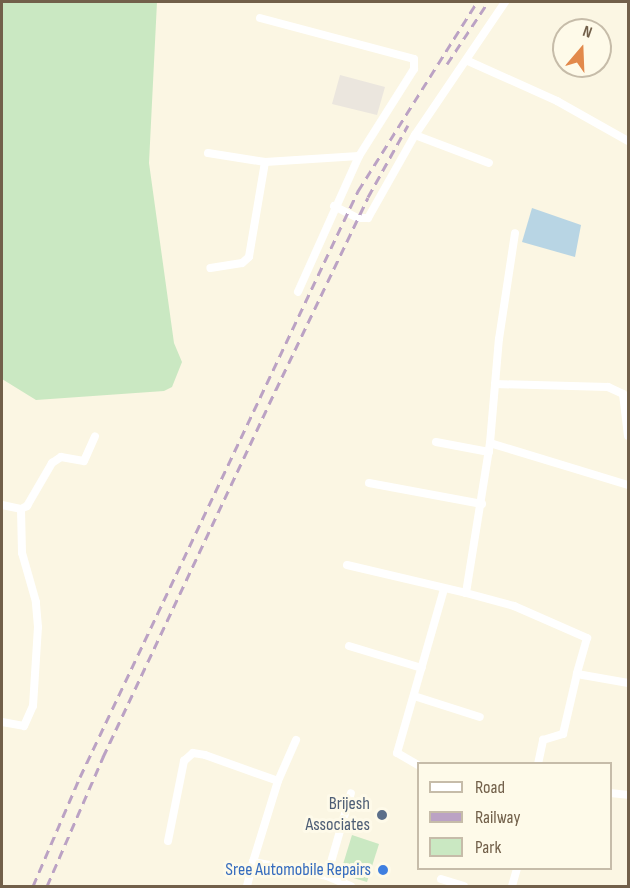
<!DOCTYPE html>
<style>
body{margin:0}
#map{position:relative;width:630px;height:888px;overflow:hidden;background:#fbf6e3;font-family:"Sofia Sans Condensed",sans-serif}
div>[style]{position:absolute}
.industrial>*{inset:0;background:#ebe6de}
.green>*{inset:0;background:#cae8c2}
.water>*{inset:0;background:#b8d5e4}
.street>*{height:8px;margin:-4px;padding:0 4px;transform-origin:4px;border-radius:4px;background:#fff}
.rail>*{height:3px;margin-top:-1.5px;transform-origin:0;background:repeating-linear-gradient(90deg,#bba2c4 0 9px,transparent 0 15px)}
.dots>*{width:16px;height:16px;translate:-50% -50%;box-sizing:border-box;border:3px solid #fefae9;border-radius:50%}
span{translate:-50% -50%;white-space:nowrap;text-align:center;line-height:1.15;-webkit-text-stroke:6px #fefae9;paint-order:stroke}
.service-label{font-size:18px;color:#4e5e75}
.right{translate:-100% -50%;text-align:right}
.shop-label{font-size:18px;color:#366cbe}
.frame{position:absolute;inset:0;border:3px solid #72604a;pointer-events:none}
.legend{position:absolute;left:417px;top:762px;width:195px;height:108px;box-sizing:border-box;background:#fefae9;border:2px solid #c6bca9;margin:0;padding:8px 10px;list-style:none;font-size:18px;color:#72604a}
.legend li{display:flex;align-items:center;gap:12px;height:30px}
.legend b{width:30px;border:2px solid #c6bca9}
.north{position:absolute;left:552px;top:18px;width:60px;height:60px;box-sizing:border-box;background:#fefae9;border:2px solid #c6bca9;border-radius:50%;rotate:19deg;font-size:16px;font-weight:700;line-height:24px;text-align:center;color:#72604a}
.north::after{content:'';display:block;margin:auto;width:21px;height:27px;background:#e2894b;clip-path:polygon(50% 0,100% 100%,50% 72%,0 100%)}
</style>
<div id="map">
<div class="industrial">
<div style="clip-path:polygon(340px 75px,385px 87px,377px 115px,332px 104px)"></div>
</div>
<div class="green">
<div style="clip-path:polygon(2px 2px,157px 2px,149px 163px,174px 343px,182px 362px,172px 387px,164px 391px,36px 400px,2px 379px)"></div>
<div style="clip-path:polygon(352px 835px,379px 844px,367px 882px,340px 874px)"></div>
</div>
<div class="water">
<div style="clip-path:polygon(532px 208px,581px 225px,575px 257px,522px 242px)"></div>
</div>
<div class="street">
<div style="left:260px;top:18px;width:159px;rotate:14.9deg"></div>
<div style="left:414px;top:59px;width:10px;rotate:90deg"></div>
<div style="left:414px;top:69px;width:103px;rotate:122.3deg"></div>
<div style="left:468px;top:61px;width:98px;rotate:24.2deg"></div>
<div style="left:557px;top:101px;width:81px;rotate:29.4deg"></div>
<div style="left:415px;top:135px;width:79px;rotate:20.7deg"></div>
<div style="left:208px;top:153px;width:58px;rotate:9deg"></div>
<div style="left:265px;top:162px;width:96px;rotate:99.6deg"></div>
<div style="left:249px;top:257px;width:9px;rotate:139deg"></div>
<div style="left:242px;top:263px;width:32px;rotate:171deg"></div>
<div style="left:265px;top:162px;width:94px;rotate:-3.7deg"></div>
<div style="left:359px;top:156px;width:149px;rotate:114.2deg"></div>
<div style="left:334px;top:206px;width:27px;rotate:27deg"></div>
<div style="left:358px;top:218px;width:10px"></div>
<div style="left:368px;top:218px;width:95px;rotate:-60.5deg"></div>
<div style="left:415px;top:135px;width:161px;rotate:-55.9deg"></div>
<div style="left:495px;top:384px;width:113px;rotate:1.5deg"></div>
<div style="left:608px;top:387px;width:17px;rotate:25deg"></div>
<div style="left:623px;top:394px;width:42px;rotate:83.2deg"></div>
<div style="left:436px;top:442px;width:54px;rotate:10.7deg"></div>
<div style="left:490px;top:443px;width:104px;rotate:-85.1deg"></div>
<div style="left:499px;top:339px;width:107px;rotate:-81.4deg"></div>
<div style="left:369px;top:483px;width:115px;rotate:10.5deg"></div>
<div style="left:628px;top:485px;width:144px;rotate:-163.1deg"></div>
<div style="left:490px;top:443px;width:152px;rotate:99.1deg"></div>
<div style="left:466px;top:593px;width:50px;rotate:15.2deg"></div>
<div style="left:514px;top:606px;width:80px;rotate:23.7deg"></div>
<div style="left:587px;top:638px;width:37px;rotate:106deg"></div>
<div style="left:577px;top:674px;width:52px;rotate:10deg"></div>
<div style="left:2px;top:505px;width:19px;rotate:12deg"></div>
<div style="left:21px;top:509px;width:7px;rotate:-27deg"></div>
<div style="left:27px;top:506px;width:50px;rotate:-59.8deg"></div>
<div style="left:52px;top:463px;width:11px;rotate:-34deg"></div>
<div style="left:61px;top:457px;width:23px;rotate:10deg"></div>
<div style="left:84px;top:461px;width:27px;rotate:-66deg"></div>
<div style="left:347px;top:565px;width:122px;rotate:13.2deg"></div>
<div style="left:349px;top:646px;width:76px;rotate:16.8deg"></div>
<div style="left:414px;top:696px;width:69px;rotate:17.7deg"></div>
<div style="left:2px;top:722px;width:22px;rotate:10deg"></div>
<div style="left:24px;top:726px;width:22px;rotate:-66deg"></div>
<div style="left:33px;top:706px;width:79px;rotate:-86.4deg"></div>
<div style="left:38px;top:627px;width:25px;rotate:-95deg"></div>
<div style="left:36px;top:602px;width:51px;rotate:-105.9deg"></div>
<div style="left:22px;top:553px;width:44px;rotate:-91.3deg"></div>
<div style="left:538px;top:764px;width:25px;rotate:-78deg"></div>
<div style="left:543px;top:740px;width:21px;rotate:-17deg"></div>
<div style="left:563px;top:734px;width:62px;rotate:-76.9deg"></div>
<div style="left:418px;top:765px;width:24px;rotate:-150deg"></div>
<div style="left:397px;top:753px;width:171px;rotate:-74deg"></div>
<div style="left:278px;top:781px;width:45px;rotate:-66.3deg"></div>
<div style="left:610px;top:793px;width:18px;rotate:6deg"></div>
<div style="left:168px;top:841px;width:82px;rotate:-78.7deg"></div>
<div style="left:184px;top:761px;width:12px;rotate:-42deg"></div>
<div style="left:193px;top:753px;width:12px;rotate:9deg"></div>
<div style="left:205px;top:755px;width:77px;rotate:19.6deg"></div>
<div style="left:278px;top:781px;width:85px;rotate:107.2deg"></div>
<div style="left:253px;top:862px;width:75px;rotate:10.7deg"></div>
<div style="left:327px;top:876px;width:26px;rotate:23deg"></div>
<div style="left:327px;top:876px;width:86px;rotate:-73.9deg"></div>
<div style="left:441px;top:879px;width:24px;rotate:17deg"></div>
<div style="left:247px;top:886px;width:25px;rotate:-76deg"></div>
<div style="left:512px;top:886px;width:19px;rotate:-74deg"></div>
</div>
<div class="rail">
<div style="left:447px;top:64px;width:74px;rotate:-56.5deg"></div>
<div style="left:33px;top:886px;width:119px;rotate:-66.7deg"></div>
<div style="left:80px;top:777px;width:649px;rotate:-64.62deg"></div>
<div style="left:358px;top:191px;width:223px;rotate:-57.8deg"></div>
<div style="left:47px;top:886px;width:141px;rotate:-66.5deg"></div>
<div style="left:103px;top:757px;width:390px;rotate:-64.8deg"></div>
<div style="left:269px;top:404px;width:229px;rotate:-64.4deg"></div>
<div style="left:368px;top:197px;width:82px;rotate:-60.9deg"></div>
</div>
<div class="dots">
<div style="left:382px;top:815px;background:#5c6f8a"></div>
<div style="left:383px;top:870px;background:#3f7fe0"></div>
</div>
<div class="service-label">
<span class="right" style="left:370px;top:815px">Brijesh<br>Associates</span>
</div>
<div class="shop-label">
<span class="right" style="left:371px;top:870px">Sree Automobile Repairs</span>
</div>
<div class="frame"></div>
<ul class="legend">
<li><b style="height:8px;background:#fff"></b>Road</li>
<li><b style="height:8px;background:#bba2c4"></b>Railway</li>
<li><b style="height:16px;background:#cae8c2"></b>Park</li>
</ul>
<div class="north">N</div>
</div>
